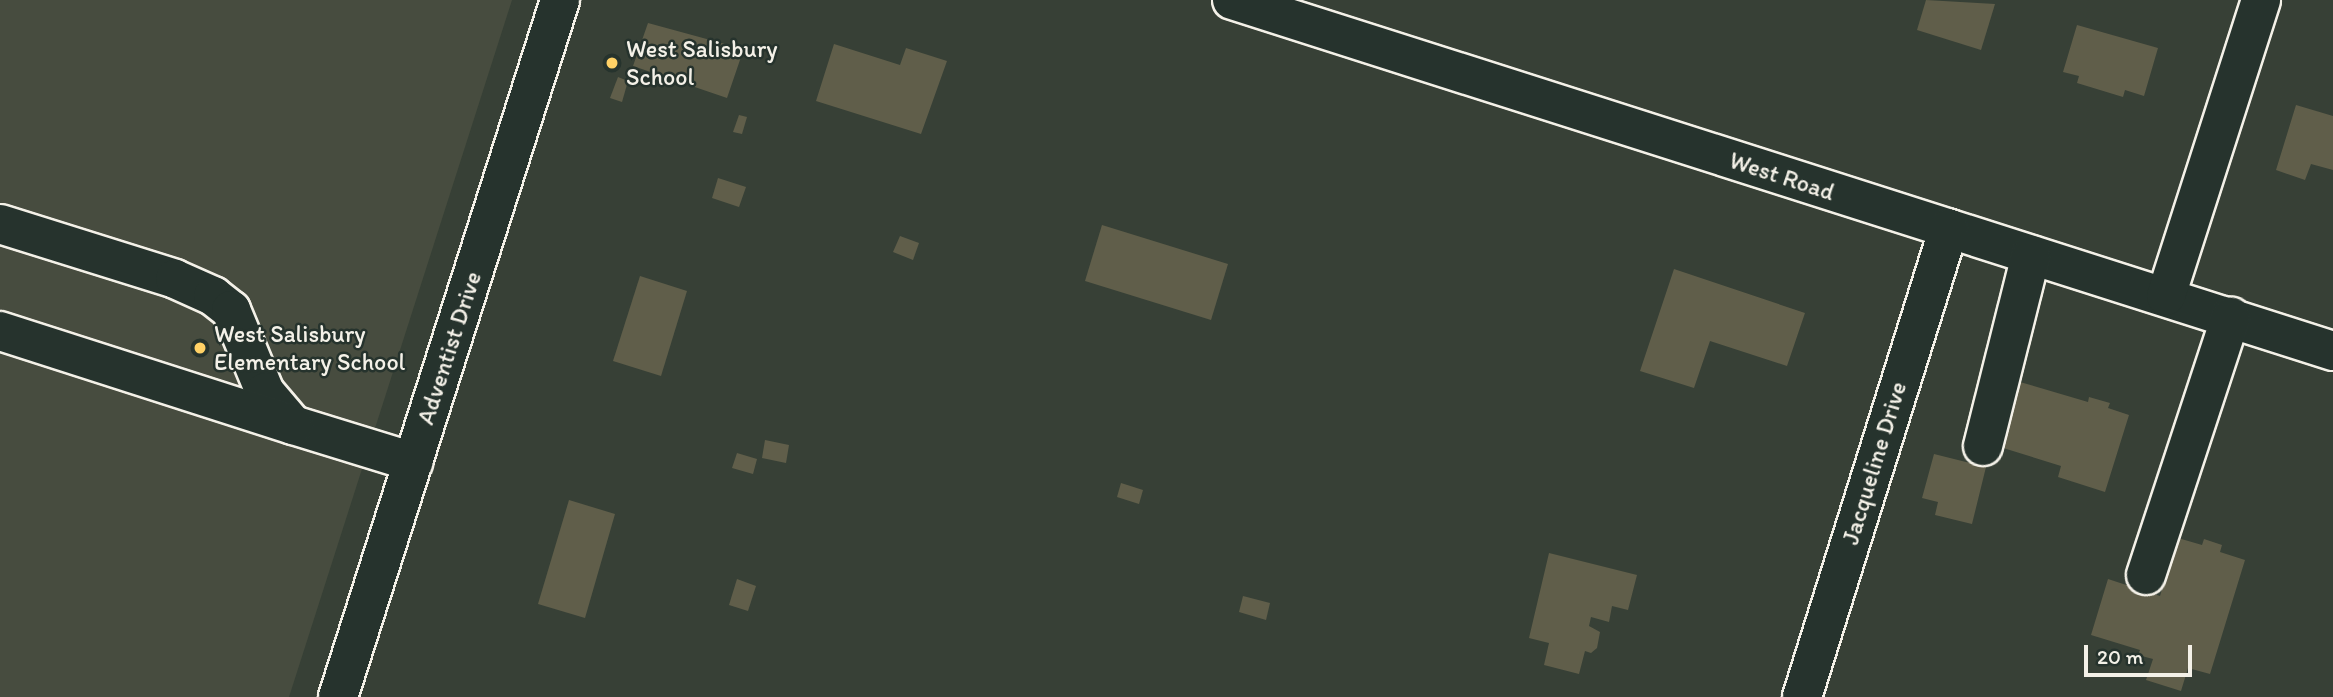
<!DOCTYPE html>
<style>
body{margin:0}
#map{position:relative;width:2333px;height:697px;overflow:hidden;background:#374036;font-family:Itim,sans-serif}
div>[style]{position:absolute}
.built>*{inset:0;background:#474c3f}
.building>*{inset:0;background:#605e4a}
.roads{filter:drop-shadow(2px 0 #f4f1e8) drop-shadow(-2px 0 #f4f1e8) drop-shadow(0 2px #f4f1e8) drop-shadow(0 -2px #f4f1e8)}
.minor>*{height:38px;margin:-19px;padding:0 19px;transform-origin:19px;border-radius:19px;background:#26332d}
.dots>*{width:19px;height:19px;translate:-50% -50%;box-sizing:border-box;border:4px solid #26332d;border-radius:50%}
span{translate:-50% -50%;white-space:nowrap;text-align:center;line-height:1.15;-webkit-text-stroke:5px #26332d;paint-order:stroke}
.poi-label{font-size:24px;color:#f4f1e8}
.left{translate:0 -50%;text-align:left}
.street-label{font-size:24px;color:#f4f1e8}
.scale{position:absolute;left:2084px;top:645px;width:108px;height:32px;box-sizing:border-box;border:4px solid #f4f1e8;border-top:0;padding-left:9px;font-size:21px;line-height:24px;white-space:nowrap;color:#f4f1e8;-webkit-text-stroke:5px #26332d;paint-order:stroke}
</style>
<div id="map">
<div class="built">
<div style="clip-path:polygon(0 0,512px 0,289px 697px,0 697px)"></div>
</div>
<div class="building">
<div style="clip-path:polygon(1926px 0,1995px 4px,1981px 50px,1917px 30px)"></div>
<div style="clip-path:polygon(648px 23px,725px 44px,722px 51px,741px 57px,727px 98px,633px 66px)"></div>
<div style="clip-path:polygon(2077px 25px,2158px 48px,2144px 96px,2125px 90px,2123px 97px,2077px 83px,2079px 76px,2063px 72px)"></div>
<div style="clip-path:polygon(834px 44px,900px 65px,906px 48px,947px 61px,921px 134px,816px 101px)"></div>
<div style="clip-path:polygon(618px 77px,628px 81px,622px 102px,610px 98px)"></div>
<div style="clip-path:polygon(2296px 105px,2333px 116px,2333px 170px,2311px 164px,2305px 180px,2276px 170px)"></div>
<div style="clip-path:polygon(739px 115px,747px 117px,742px 134px,733px 132px)"></div>
<div style="clip-path:polygon(718px 178px,746px 187px,739px 207px,712px 198px)"></div>
<div style="clip-path:polygon(1102px 225px,1228px 264px,1211px 320px,1085px 281px)"></div>
<div style="clip-path:polygon(900px 236px,919px 243px,913px 260px,893px 252px)"></div>
<div style="clip-path:polygon(1674px 269px,1805px 313px,1787px 366px,1710px 341px,1694px 388px,1640px 371px)"></div>
<div style="clip-path:polygon(640px 276px,687px 291px,661px 376px,613px 361px)"></div>
<div style="clip-path:polygon(2020px 382px,2088px 402px,2089px 397px,2110px 403px,2108px 408px,2129px 415px,2105px 492px,2058px 477px,2061px 466px,2000px 447px)"></div>
<div style="clip-path:polygon(765px 440px,789px 445px,786px 463px,762px 458px)"></div>
<div style="clip-path:polygon(737px 453px,757px 459px,753px 474px,732px 468px)"></div>
<div style="clip-path:polygon(1934px 454px,1986px 467px,1972px 524px,1935px 515px,1938px 502px,1922px 498px)"></div>
<div style="clip-path:polygon(1121px 483px,1143px 490px,1139px 504px,1117px 497px)"></div>
<div style="clip-path:polygon(569px 500px,615px 514px,585px 618px,538px 604px)"></div>
<div style="clip-path:polygon(2178px 538px,2202px 545px,2204px 539px,2222px 545px,2220px 552px,2245px 560px,2210px 674px,2188px 668px,2181px 691px,2146px 680px,2153px 659px,2138px 655px,2140px 650px,2091px 635px,2108px 579px,2160px 596px)"></div>
<div style="clip-path:polygon(1549px 553px,1637px 575px,1628px 610px,1612px 606px,1609px 622px,1591px 617px,1589px 626px,1600px 632px,1597px 648px,1591px 653px,1585px 651px,1579px 674px,1544px 665px,1549px 643px,1529px 638px)"></div>
<div style="clip-path:polygon(737px 579px,756px 586px,748px 611px,729px 605px)"></div>
<div style="clip-path:polygon(1243px 596px,1270px 603px,1266px 620px,1239px 612px)"></div>
</div>
<div class="roads">
<div class="minor">
<div style="left:1232px;top:0;width:1156px;rotate:17.68deg"></div>
<div style="left:0;top:224px;width:183px;rotate:17.4deg"></div>
<div style="left:175px;top:279px;width:42px;rotate:24.1deg"></div>
<div style="left:213px;top:296px;width:23px;rotate:38deg"></div>
<div style="left:231px;top:310px;width:89px;rotate:67.5deg"></div>
<div style="left:265px;top:392px;width:43px;rotate:49.7deg"></div>
<div style="left:293px;top:425px;width:126px;rotate:17.1deg"></div>
<div style="left:2166px;top:296px;width:311px;rotate:-72.2deg"></div>
<div style="left:0;top:331px;width:308px;rotate:17.8deg"></div>
<div style="left:1983px;top:446px;width:197px;rotate:-75.9deg"></div>
<div style="left:2146px;top:575px;width:272px;rotate:-71.8deg"></div>
<div style="left:338px;top:697px;width:732px;rotate:-72.33deg"></div>
<div style="left:1802px;top:697px;width:491px;rotate:-72.6deg"></div>
</div>
</div>
<div class="dots">
<div style="left:612px;top:63px;background:#ffd166"></div>
<div style="left:200px;top:348px;background:#ffd166"></div>
</div>
<div class="poi-label">
<span class="left" style="left:626px;top:63px">West Salisbury<br>School</span>
<span class="left" style="left:214px;top:348px">West Salisbury<br>Elementary School</span>
</div>
<div class="street-label">
<span style="left:1782px;top:176px;rotate:18deg">West Road</span>
<span style="left:449px;top:348px;rotate:-72deg">Adventist Drive</span>
<span style="left:1874px;top:463px;rotate:-73deg">Jacqueline Drive</span>
</div>
<div class="scale">20 m</div>
</div>
